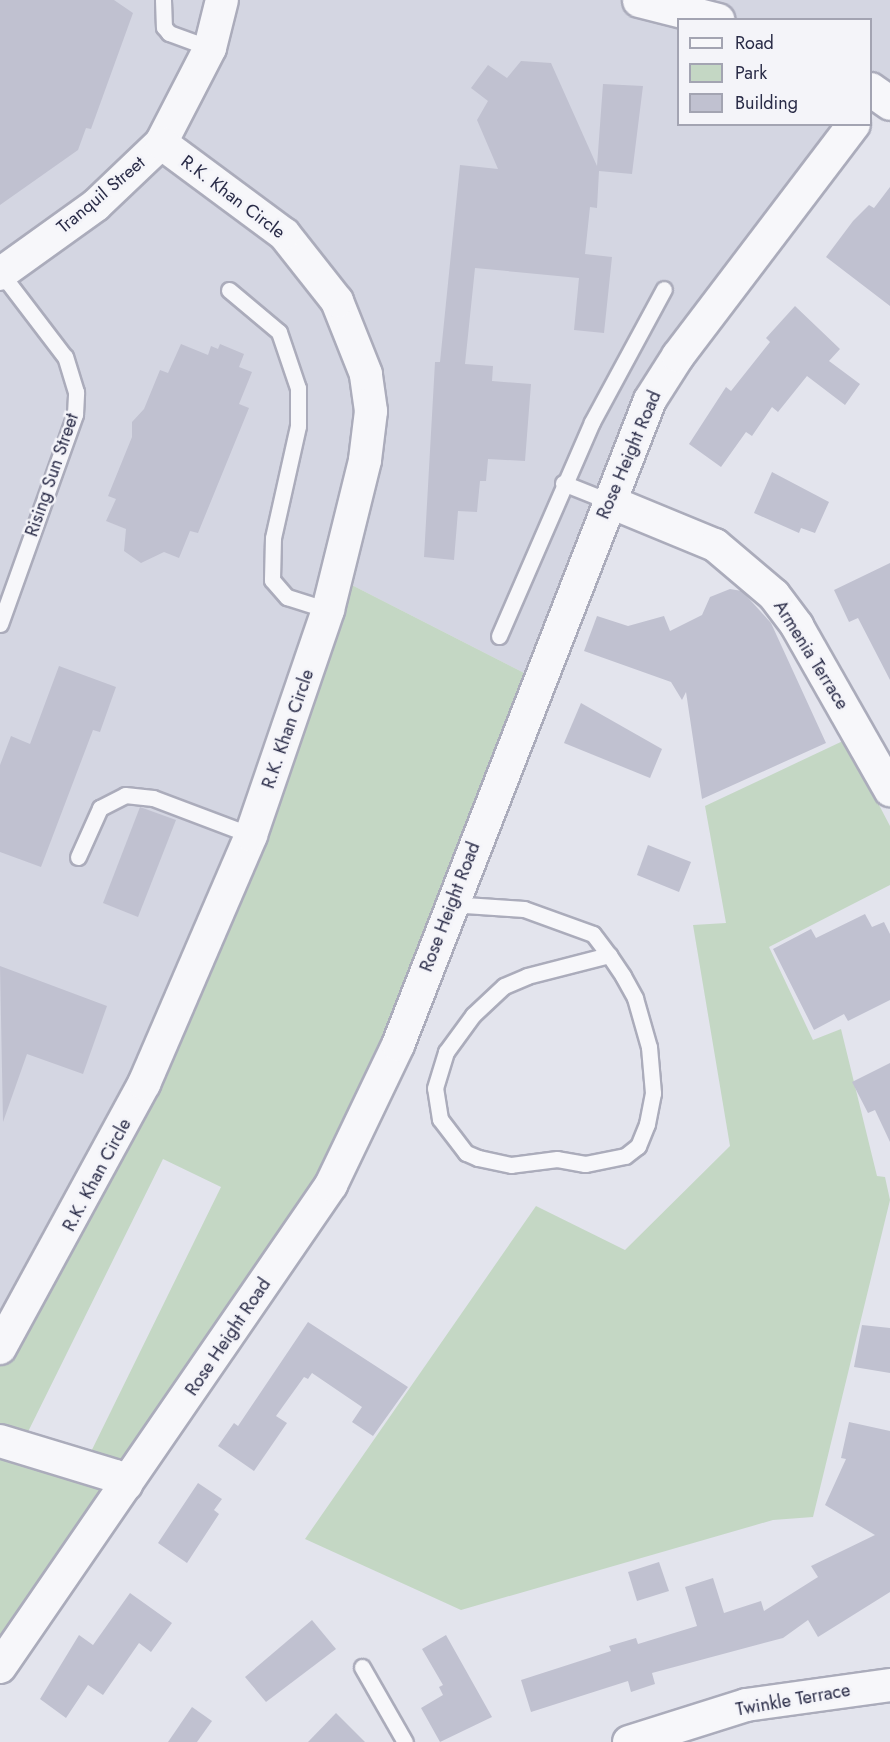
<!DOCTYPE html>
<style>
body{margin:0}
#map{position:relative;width:890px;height:1742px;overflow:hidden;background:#e3e4ed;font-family:Jost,sans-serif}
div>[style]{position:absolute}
.built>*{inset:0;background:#d4d6e2}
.green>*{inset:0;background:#c4d7c4}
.building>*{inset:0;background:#c0c1d0}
.roads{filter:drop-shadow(2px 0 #abacbb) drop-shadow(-2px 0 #abacbb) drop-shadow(0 2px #abacbb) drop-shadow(0 -2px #abacbb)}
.service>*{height:15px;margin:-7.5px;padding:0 7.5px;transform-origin:7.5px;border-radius:7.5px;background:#f7f7fa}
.minor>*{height:32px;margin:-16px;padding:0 16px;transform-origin:16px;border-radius:16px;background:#f7f7fa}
.tertiary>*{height:33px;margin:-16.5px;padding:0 16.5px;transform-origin:16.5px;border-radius:16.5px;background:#f7f7fa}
span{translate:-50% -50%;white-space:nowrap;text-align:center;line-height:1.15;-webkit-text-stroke:5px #f4f4f9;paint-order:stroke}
.street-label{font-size:18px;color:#292b47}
.legend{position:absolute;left:677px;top:18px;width:195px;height:108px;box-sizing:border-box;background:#f4f4f9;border:2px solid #a3a4b2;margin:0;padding:8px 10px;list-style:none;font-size:18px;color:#292b47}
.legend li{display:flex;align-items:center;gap:12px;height:30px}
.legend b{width:30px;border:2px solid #a3a4b2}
</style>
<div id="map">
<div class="built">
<div style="clip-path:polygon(0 0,890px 0,890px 105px,871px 104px,870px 20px,678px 20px,678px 124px,855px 125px,679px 358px,540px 681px,338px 578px,250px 832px,0 1344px)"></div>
</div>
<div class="green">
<div style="clip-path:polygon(evenodd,338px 578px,540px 681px,367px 1120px,0 1668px,0 1344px,102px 1164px,338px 578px,163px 1159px,221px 1187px,84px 1466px,19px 1450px,163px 1159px)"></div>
<div style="clip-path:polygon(845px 740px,890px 826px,890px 885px,769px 947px,813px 1040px,841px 1029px,877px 1176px,885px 1177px,890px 1200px,813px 1517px,773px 1520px,461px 1610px,305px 1539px,536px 1206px,625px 1250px,730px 1146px,693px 925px,726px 923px,705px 806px)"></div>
</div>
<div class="building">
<div style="clip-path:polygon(0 0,114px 0,133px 13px,91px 129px,86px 128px,78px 150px,0 205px)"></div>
<div style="clip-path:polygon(521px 61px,551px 63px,597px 166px,603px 84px,643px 86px,632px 174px,599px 171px,597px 208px,590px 207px,585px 254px,612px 257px,604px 333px,574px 330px,579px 278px,475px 268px,465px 364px,493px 366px,492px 381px,531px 384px,525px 461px,488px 459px,486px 481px,480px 481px,477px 512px,458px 511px,454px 560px,424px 557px,435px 362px,440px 362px,460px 165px,498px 169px,477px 120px,488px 101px,471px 88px,488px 65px,507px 78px)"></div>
<div style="clip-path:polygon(890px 187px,890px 306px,826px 257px,853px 221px,869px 205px,874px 208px)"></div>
<div style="clip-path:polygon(795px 306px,840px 349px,829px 361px,860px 384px,845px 405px,807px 376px,778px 412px,772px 407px,752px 436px,746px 432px,721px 467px,689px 444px,726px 387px,731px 391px,770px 342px,766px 338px)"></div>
<div style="clip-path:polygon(181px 344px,208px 355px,211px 346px,218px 349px,220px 344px,244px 354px,239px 367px,252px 372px,239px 404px,249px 408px,198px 533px,190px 531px,179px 558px,164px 552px,141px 563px,124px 551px,126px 529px,106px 521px,116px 499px,108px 496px,132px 437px,132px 422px,144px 409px,160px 370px,168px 373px)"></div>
<div style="clip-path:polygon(772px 472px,829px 502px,815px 533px,801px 528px,799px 533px,754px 513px)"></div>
<div style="clip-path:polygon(890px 563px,890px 680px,858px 618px,849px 622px,834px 590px)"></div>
<div style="clip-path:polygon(730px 589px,742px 591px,771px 623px,826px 743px,702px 799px,686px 692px,682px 700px,671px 682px,584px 651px,597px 616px,628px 626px,664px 616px,670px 631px,702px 615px,710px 597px)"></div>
<div style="clip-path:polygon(59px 666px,116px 687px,100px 732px,93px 730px,41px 867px,0 852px,0 765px,11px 736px,30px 744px)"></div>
<div style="clip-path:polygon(581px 703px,662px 749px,650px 778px,564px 743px)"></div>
<div style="clip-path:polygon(140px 807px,176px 820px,138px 917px,103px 903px)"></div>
<div style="clip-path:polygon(648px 845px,691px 862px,679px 892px,637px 875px)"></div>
<div style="clip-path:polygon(865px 914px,872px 927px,884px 922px,890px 934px,890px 1000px,848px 1021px,844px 1014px,814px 1030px,773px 949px,811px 929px,816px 938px)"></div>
<div style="clip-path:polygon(0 966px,107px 1006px,83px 1074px,27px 1054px,3px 1122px)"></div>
<div style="clip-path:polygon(890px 1063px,890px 1142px,875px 1110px,868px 1113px,852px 1082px)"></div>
<div style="clip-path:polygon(308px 1322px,408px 1387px,373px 1436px,352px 1422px,362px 1407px,312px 1373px,308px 1379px,304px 1377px,276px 1416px,287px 1423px,254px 1471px,218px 1446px,234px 1423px,238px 1426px)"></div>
<div style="clip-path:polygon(862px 1325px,890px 1328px,890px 1373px,854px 1367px)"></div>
<div style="clip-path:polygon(849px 1422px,890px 1431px,890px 1592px,818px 1637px,808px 1620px,783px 1638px,652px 1673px,655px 1684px,631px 1692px,628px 1681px,531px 1712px,521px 1680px,611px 1651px,609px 1646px,636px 1638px,638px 1644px,697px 1626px,685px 1587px,713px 1578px,724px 1613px,761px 1601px,764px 1611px,818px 1577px,811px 1566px,875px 1535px,825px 1505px,846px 1459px,841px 1458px)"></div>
<div style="clip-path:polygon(198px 1483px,222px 1499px,214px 1510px,219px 1514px,187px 1563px,158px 1543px)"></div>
<div style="clip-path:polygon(659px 1562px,669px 1591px,637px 1601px,628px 1572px)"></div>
<div style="clip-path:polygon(130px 1593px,172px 1623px,151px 1652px,139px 1643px,103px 1695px,88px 1685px,66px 1718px,40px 1699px,79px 1635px,93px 1645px)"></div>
<div style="clip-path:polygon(312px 1620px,336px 1649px,266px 1702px,245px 1677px)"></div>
<div style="clip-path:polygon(446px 1635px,492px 1717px,440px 1742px,421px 1708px,443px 1695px,439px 1687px,443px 1685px,422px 1649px)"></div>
<div style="clip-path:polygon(192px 1707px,212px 1721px,197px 1742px,168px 1742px)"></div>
<div style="clip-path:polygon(336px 1713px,365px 1742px,308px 1742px)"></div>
</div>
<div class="roads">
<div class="service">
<div style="left:163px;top:0;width:27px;rotate:88deg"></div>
<div style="left:164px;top:27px;width:8px;rotate:50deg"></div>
<div style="left:169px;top:33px;width:44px;rotate:20.1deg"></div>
<div style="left:229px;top:290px;width:65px;rotate:40deg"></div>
<div style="left:279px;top:332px;width:59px;rotate:71.3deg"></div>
<div style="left:298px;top:388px;width:38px;rotate:90deg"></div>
<div style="left:298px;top:426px;width:115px;rotate:102.6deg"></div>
<div style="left:273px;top:538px;width:42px;rotate:91.4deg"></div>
<div style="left:272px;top:580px;width:23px;rotate:49deg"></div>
<div style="left:287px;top:597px;width:43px;rotate:17.6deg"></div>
<div style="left:563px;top:483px;width:48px;rotate:21.8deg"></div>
<div style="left:0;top:624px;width:223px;rotate:-70.3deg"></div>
<div style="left:75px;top:414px;width:22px;rotate:-87deg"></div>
<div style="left:76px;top:392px;width:37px;rotate:-107deg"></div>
<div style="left:65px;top:357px;width:106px;rotate:-127.3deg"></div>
<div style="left:499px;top:636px;width:233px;rotate:-66.5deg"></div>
<div style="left:592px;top:422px;width:151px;rotate:-61.6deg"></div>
<div style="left:78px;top:857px;width:54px;rotate:-65.8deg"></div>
<div style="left:100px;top:808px;width:28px;rotate:-27deg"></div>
<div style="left:125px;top:795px;width:28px;rotate:6deg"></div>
<div style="left:153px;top:798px;width:105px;rotate:20.7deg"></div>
<div style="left:450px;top:904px;width:74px;rotate:3.9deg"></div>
<div style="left:524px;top:909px;width:73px;rotate:19.9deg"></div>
<div style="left:593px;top:934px;width:26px;rotate:53deg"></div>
<div style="left:609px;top:955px;width:25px;rotate:56deg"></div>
<div style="left:623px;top:976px;width:25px;rotate:61deg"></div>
<div style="left:635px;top:998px;width:51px;rotate:74.1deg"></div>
<div style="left:649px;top:1047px;width:46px;rotate:85deg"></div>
<div style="left:653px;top:1093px;width:32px;rotate:101deg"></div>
<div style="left:647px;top:1124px;width:24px;rotate:112deg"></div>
<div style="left:638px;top:1146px;width:16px;rotate:142deg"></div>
<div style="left:625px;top:1156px;width:41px;rotate:168.7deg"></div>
<div style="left:585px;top:1164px;width:28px;rotate:-170deg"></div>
<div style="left:557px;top:1159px;width:46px;rotate:172.6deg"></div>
<div style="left:511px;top:1165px;width:34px;rotate:-168deg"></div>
<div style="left:478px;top:1158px;width:13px;rotate:-157deg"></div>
<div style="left:466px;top:1153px;width:43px;rotate:-127.4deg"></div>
<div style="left:440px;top:1119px;width:31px;rotate:-99deg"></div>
<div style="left:435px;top:1088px;width:38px;rotate:-73deg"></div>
<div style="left:446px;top:1052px;width:46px;rotate:-53.9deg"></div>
<div style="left:473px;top:1015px;width:42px;rotate:-43.1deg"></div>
<div style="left:504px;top:986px;width:25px;rotate:-23deg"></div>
<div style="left:527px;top:976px;width:85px;rotate:-14.4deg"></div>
<div style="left:362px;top:1667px;width:86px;rotate:60.2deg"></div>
</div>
<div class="minor">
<div style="left:0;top:274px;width:118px;rotate:-35.7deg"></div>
<div style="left:96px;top:205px;width:90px;rotate:-43.6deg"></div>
<div style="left:161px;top:143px;width:107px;rotate:-62.7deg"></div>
<div style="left:210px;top:48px;width:49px;rotate:-76deg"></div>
<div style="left:608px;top:501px;width:116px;rotate:22.4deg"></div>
<div style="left:715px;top:545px;width:77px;rotate:40.3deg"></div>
<div style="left:774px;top:595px;width:39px;rotate:53deg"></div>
<div style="left:797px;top:626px;width:189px;rotate:60.4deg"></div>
<div style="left:0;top:1348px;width:301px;rotate:-61.4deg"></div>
<div style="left:144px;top:1084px;width:271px;rotate:-66.7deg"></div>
<div style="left:251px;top:835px;width:238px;rotate:-71.1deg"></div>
<div style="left:328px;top:610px;width:154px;rotate:-76.1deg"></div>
<div style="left:365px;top:460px;width:49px;rotate:-83deg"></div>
<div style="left:371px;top:411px;width:37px;rotate:-98deg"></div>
<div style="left:366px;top:374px;width:79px;rotate:-111.7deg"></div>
<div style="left:337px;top:301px;width:85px;rotate:-128.3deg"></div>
<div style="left:284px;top:234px;width:153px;rotate:-143.5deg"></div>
<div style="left:0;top:1441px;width:120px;rotate:16.9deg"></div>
<div style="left:115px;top:1476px;width:14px;rotate:36deg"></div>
<div style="left:0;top:1667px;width:585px;rotate:-55.52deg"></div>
<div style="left:331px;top:1185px;width:155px;rotate:-64.4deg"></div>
<div style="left:398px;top:1045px;width:692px;rotate:-68.66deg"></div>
<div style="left:650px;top:400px;width:52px;rotate:-57.5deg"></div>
<div style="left:678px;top:356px;width:291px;rotate:-52.8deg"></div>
<div style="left:629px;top:1742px;width:123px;rotate:-17.5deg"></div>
<div style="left:746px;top:1705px;width:145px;rotate:-7.9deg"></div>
</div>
<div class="tertiary">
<div style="left:639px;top:0;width:81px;rotate:14.2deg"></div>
<div style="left:870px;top:89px;width:24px;rotate:35deg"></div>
</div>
</div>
<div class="street-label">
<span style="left:101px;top:195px;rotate:-40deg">Tranquil Street</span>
<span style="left:233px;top:197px;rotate:37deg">R.K. Khan Circle</span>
<span style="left:629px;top:455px;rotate:-67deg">Rose Height Road</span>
<span style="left:52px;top:475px;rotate:-71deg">Rising Sun Street</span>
<span style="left:811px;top:655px;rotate:58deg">Armenia Terrace</span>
<span style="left:288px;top:729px;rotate:-71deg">R.K. Khan Circle</span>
<span style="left:450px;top:907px;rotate:-69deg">Rose Height Road</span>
<span style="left:97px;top:1175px;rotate:-62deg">R.K. Khan Circle</span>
<span style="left:228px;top:1337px;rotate:-56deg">Rose Height Road</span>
<span style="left:793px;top:1700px;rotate:-10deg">Twinkle Terrace</span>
</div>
<ul class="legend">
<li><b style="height:8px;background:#f7f7fa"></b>Road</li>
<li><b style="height:16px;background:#c4d7c4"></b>Park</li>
<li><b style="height:16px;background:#c0c1d0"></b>Building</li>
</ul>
</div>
